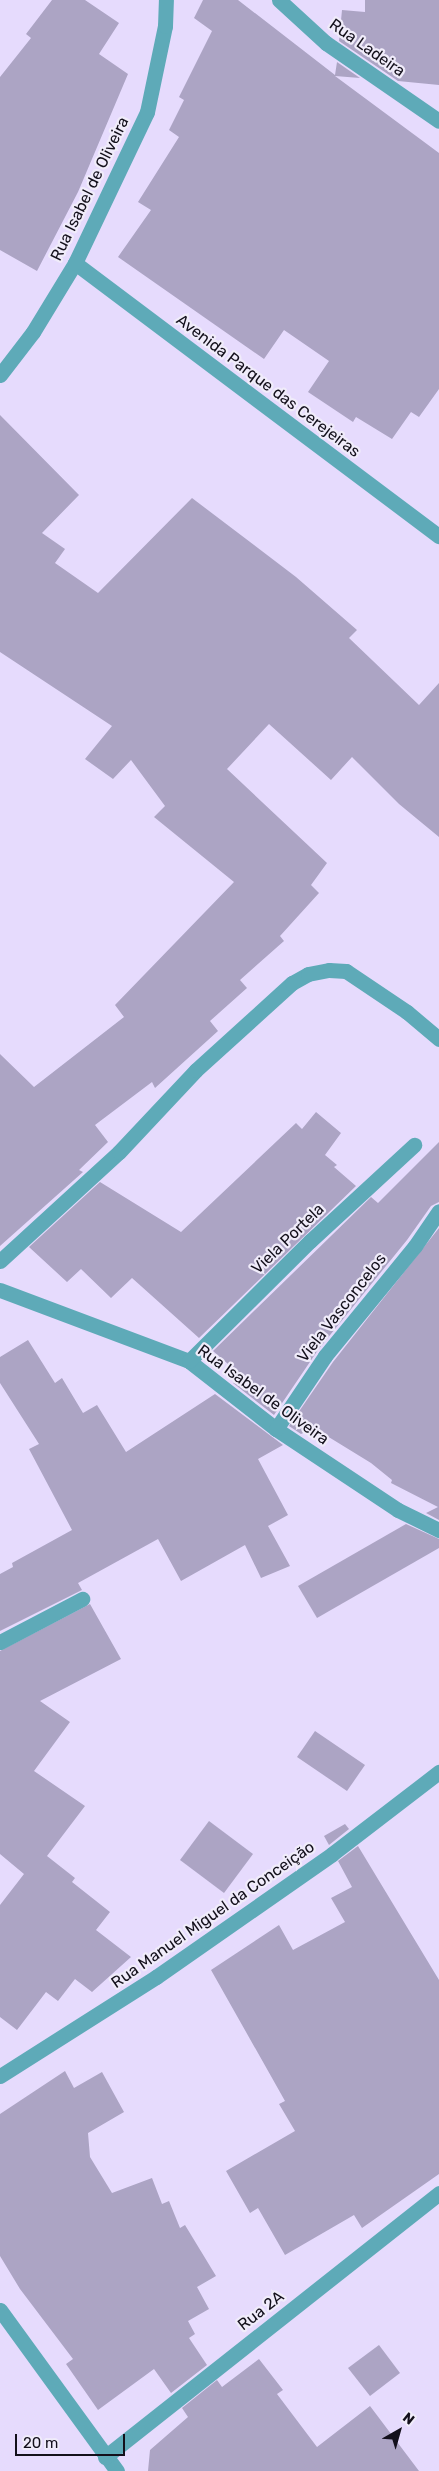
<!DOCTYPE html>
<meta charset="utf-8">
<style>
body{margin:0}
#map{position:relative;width:439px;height:2471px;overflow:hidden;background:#e6dbfd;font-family:Rubik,sans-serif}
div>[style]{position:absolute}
.building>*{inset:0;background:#aca4c4}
.street>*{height:15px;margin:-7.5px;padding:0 7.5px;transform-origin:7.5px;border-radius:7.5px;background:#5eaab8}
span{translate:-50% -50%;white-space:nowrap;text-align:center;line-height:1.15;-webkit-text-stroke:4.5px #f0ecfa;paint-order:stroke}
.street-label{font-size:16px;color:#13101b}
.north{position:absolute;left:374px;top:2406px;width:50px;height:50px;-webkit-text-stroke:4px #f0ecfa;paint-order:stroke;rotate:38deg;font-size:14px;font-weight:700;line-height:20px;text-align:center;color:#13101b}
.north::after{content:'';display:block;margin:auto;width:18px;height:22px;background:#13101b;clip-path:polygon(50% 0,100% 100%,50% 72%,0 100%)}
.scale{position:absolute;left:15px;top:2434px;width:110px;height:22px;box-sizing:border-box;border:2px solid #13101b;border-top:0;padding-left:6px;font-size:15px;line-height:18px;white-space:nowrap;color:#13101b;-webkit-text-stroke:4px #f0ecfa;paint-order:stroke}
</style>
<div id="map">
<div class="building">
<div style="clip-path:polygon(52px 0,85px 0,119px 23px,99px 54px,128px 74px,78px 192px,37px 271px,0 250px,0 77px,31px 38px,26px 34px)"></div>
<div style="clip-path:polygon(203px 0,238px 0,335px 75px,337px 62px,360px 78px,335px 76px,439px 153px,439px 389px,419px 417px,411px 412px,392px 439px,356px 417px,353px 422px,308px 392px,329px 361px,284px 330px,264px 359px,118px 257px,151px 210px,138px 202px,179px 137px,169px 130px,184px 100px,179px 97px,212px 31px,194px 18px)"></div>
<div style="clip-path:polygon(365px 0,439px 0,439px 85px,398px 81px,339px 41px,342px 10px,365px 12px)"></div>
<div style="clip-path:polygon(0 415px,79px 495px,42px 533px,65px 549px,55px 563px,98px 593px,192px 498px,296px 577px,357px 630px,349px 638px,419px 705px,439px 683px,439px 837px,399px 804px,352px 757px,331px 780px,269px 724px,227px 769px,327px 863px,311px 885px,319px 893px,280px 936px,284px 941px,240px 980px,247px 988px,210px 1021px,218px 1031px,155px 1088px,152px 1082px,95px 1125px,108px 1142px,79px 1170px,83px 1172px,0 1246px,0 1054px,34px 1087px,124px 1017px,115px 1005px,234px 882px,154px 817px,165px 806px,131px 760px,113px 779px,85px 759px,112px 726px,0 652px)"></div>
<div style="clip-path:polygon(316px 1112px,341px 1133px,325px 1155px,337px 1165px,334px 1167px,356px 1186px,199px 1338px,132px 1278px,111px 1298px,81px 1269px,67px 1282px,29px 1247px,100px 1182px,181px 1232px,296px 1123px,302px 1129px)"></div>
<div style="clip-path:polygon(439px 1142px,439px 1202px,431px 1206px,407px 1240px,318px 1350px,274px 1415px,233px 1383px,243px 1377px,213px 1351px,371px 1197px,378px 1203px)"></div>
<div style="clip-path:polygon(439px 1228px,439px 1520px,426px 1513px,438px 1507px,391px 1483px,392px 1480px,371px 1463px,314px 1428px,301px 1434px,289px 1426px,333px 1362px)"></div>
<div style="clip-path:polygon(28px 1340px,55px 1383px,62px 1378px,83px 1413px,97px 1405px,126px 1452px,215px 1394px,283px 1445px,258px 1459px,288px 1515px,268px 1526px,290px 1566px,261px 1578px,245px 1545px,181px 1581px,158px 1539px,78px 1583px,82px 1590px,0 1631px,0 1574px,13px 1567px,12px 1563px,72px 1530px,29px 1449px,39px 1444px,0 1383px,0 1357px)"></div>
<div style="clip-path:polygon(406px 1524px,439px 1539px,439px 1548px,317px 1618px,298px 1586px)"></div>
<div style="clip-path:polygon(90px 1604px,121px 1659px,40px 1701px,70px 1722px,34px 1771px,85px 1806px,47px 1856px,75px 1878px,72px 1882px,110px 1912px,96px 1930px,131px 1957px,92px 1992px,75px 1979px,58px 2001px,46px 1992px,17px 2030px,0 2017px,0 1905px,24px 1874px,0 1854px,0 1651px)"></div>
<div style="clip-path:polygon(315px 1731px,365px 1765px,347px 1791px,297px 1757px)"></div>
<div style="clip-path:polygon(209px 1821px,253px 1854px,224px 1893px,180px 1860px)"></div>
<div style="clip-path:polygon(345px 1824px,349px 1829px,329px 1845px,324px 1836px)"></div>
<div style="clip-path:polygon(358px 1846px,439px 1980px,439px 2174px,362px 2228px,354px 2215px,285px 2255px,258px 2208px,250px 2213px,226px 2171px,295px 2131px,279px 2104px,285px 2101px,211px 1970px,279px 1925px,293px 1950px,345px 1922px,331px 1898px,352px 1887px,338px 1861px)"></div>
<div style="clip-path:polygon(65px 2071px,74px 2088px,102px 2072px,124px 2112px,88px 2133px,90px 2157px,112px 2193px,152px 2178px,162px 2204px,169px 2201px,180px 2228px,185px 2225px,216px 2276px,197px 2287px,209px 2309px,188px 2321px,195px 2334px,189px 2338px,207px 2365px,171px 2393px,154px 2369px,98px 2410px,66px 2364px,73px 2359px,20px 2289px,0 2256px,0 2114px)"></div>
<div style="clip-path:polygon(379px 2345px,400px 2373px,370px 2396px,348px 2368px)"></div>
<div style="clip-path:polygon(259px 2359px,283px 2390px,277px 2394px,317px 2447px,370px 2406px,419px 2471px,148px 2471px,150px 2450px,188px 2417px,182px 2408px,217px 2380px,222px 2387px)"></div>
</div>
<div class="street">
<div style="left:279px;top:0;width:64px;rotate:42.5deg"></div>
<div style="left:326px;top:43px;width:137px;rotate:34.6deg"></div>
<div style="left:75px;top:263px;width:455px;rotate:36.9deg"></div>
<div style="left:0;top:375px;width:54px;rotate:-52.5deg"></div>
<div style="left:33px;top:332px;width:81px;rotate:-58.7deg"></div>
<div style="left:75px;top:263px;width:167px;rotate:-64.5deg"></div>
<div style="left:147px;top:112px;width:88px;rotate:-78.2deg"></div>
<div style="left:165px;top:26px;width:26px;rotate:-88deg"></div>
<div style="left:0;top:1261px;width:161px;rotate:-42.5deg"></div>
<div style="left:119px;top:1152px;width:112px;rotate:-46.8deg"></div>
<div style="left:196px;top:1070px;width:130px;rotate:-42.2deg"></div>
<div style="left:292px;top:983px;width:18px;rotate:-29deg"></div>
<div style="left:308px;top:974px;width:21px;rotate:-11deg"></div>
<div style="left:329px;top:970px;width:17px;rotate:3deg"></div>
<div style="left:346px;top:971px;width:73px;rotate:33.9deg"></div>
<div style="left:407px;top:1012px;width:42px;rotate:40.2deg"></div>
<div style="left:0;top:1290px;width:202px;rotate:20.6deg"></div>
<div style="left:189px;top:1361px;width:110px;rotate:38deg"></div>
<div style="left:276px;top:1429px;width:146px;rotate:33.6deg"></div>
<div style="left:398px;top:1510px;width:46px;rotate:26deg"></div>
<div style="left:189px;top:1361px;width:170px;rotate:-44.8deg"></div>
<div style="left:310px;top:1241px;width:142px;rotate:-42.7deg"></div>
<div style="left:276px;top:1429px;width:88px;rotate:-56.1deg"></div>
<div style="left:325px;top:1356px;width:142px;rotate:-50.7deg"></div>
<div style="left:415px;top:1246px;width:42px;rotate:-55.6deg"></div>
<div style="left:0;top:1642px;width:93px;rotate:-27.7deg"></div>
<div style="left:0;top:2076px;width:185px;rotate:-32.4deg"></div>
<div style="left:156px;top:1977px;width:215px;rotate:-34.9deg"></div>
<div style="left:332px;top:1854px;width:135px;rotate:-37.5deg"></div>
<div style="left:0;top:2310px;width:199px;rotate:54deg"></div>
<div style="left:105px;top:2457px;width:426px;rotate:-38.3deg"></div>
</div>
<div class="street-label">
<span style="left:367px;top:48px;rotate:35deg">Rua Ladeira</span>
<span style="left:90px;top:189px;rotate:-64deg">Rua Isabel de Oliveira</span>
<span style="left:268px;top:386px;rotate:37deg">Avenida Parque das Cerejeiras</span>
<span style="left:288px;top:1239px;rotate:-44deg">Viela Portela</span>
<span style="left:342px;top:1308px;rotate:-52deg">Viela Vasconcelos</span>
<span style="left:263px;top:1395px;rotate:36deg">Rua Isabel de Oliveira</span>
<span style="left:213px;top:1915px;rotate:-35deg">Rua Manuel Miguel da Conceição</span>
<span style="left:261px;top:2311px;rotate:-38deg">Rua 2A</span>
</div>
<div class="north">N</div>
<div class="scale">20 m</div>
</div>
